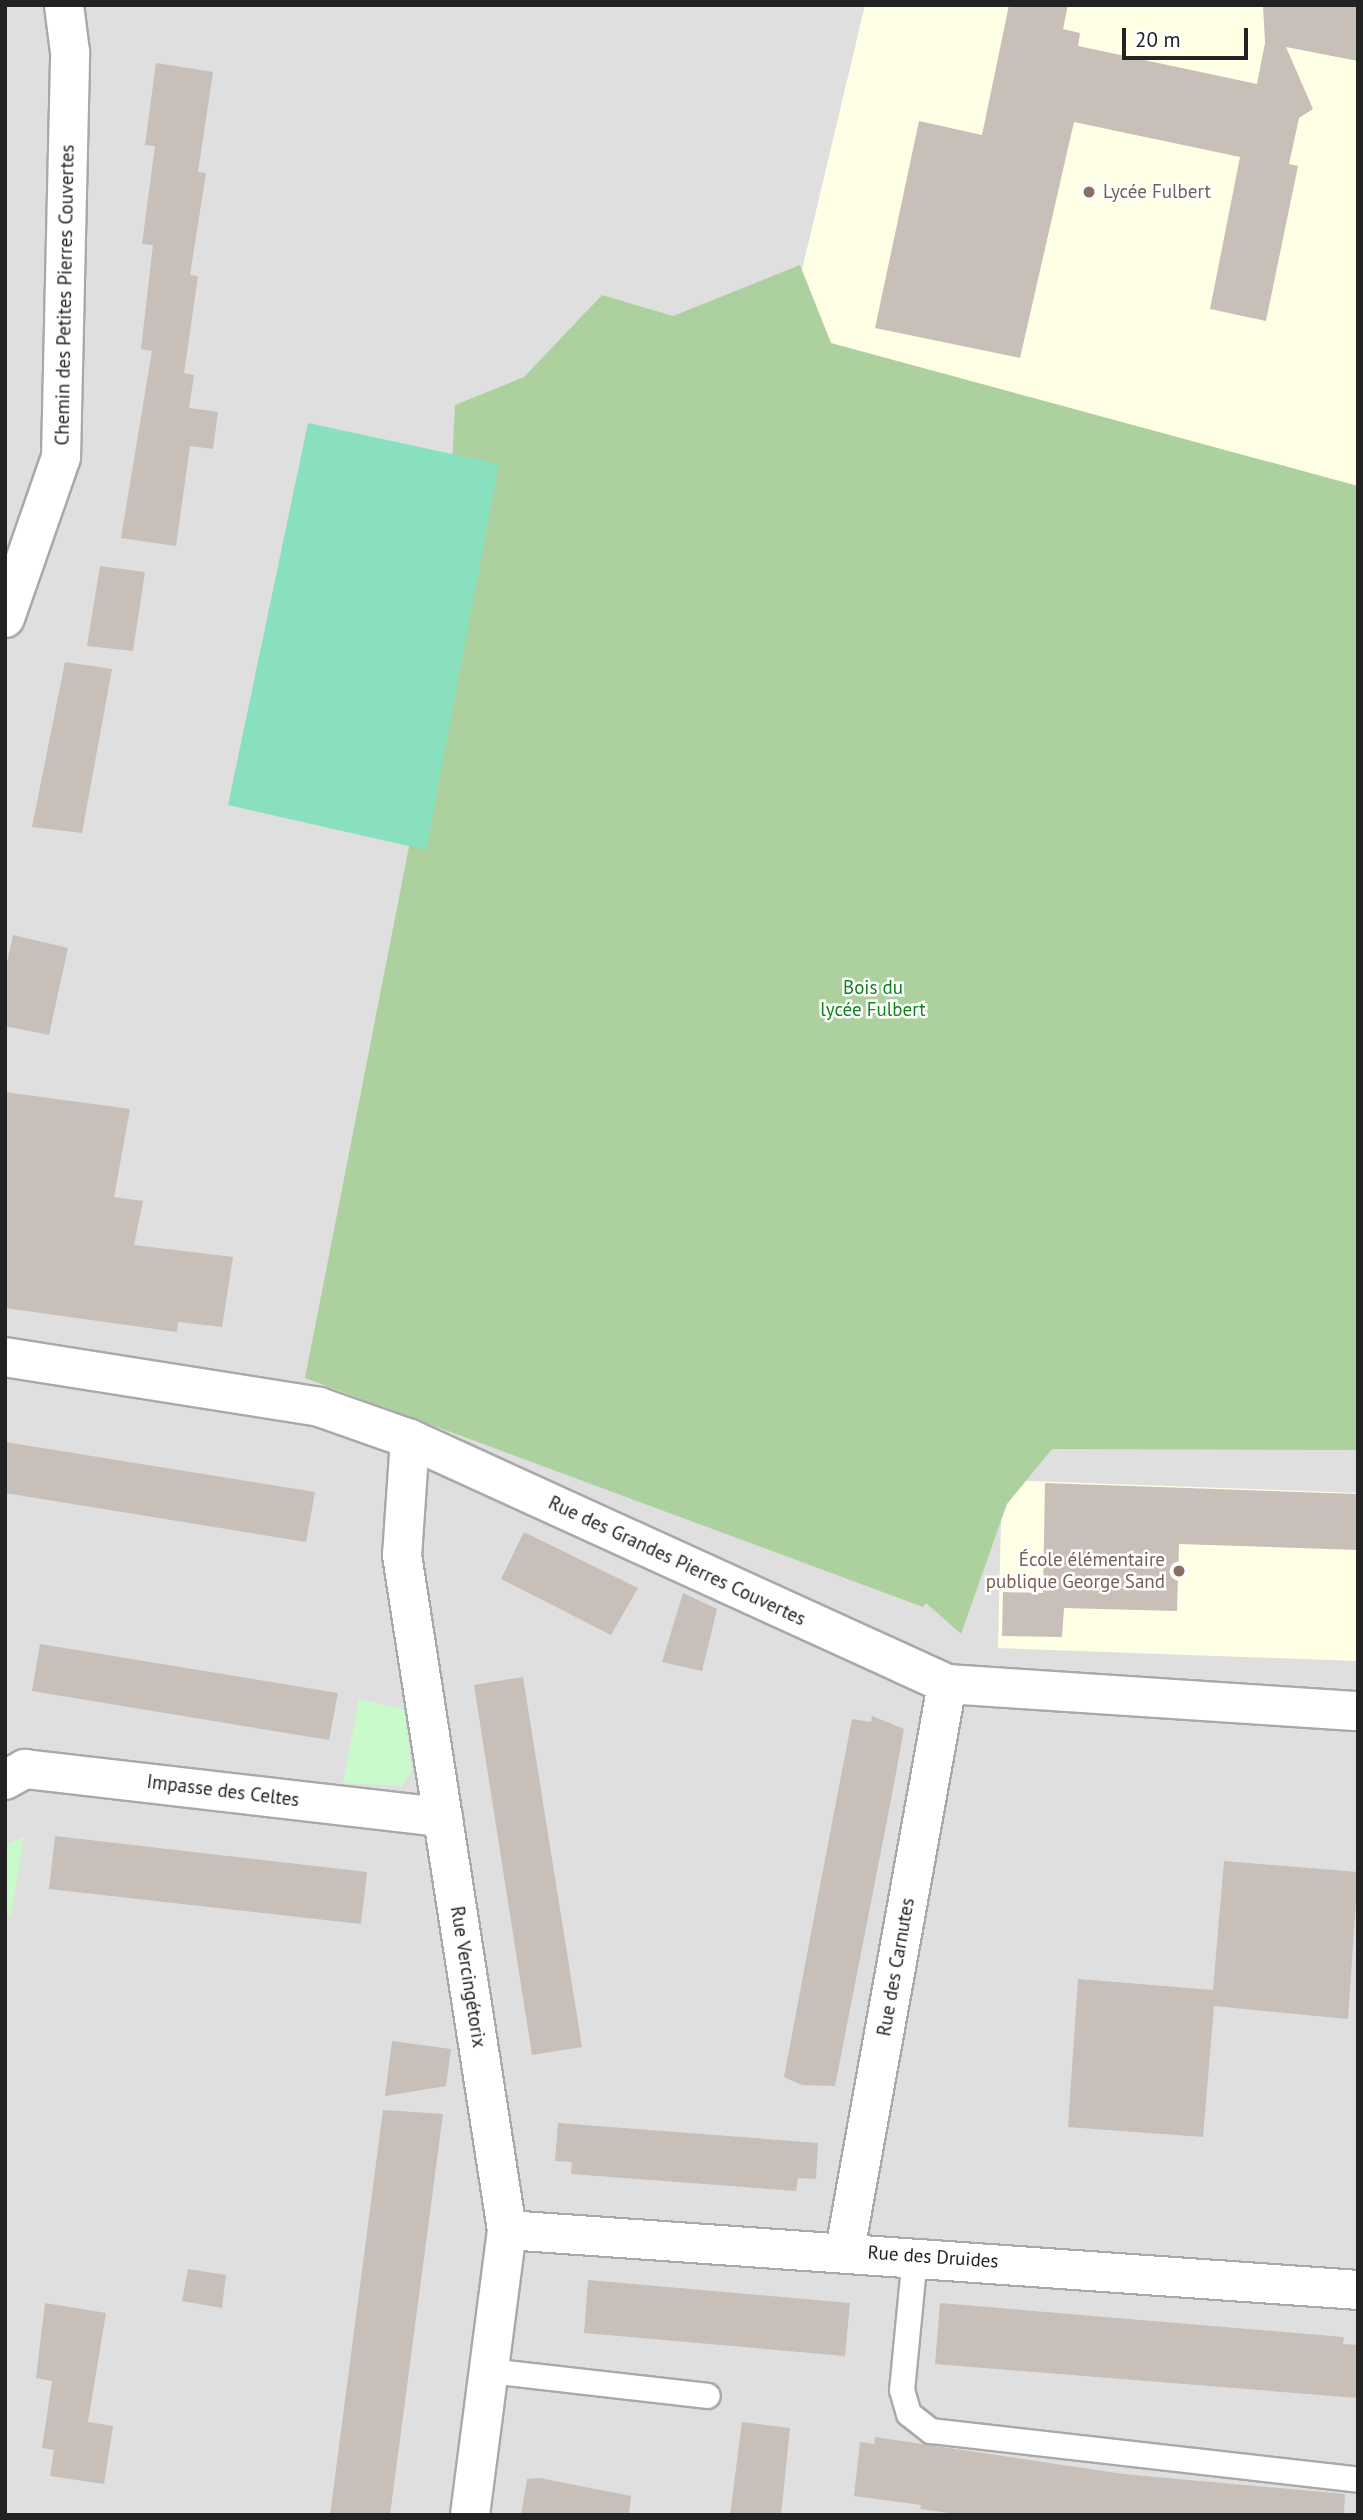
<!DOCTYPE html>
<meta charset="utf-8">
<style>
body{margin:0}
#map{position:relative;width:1363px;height:2520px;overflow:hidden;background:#f2efe9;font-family:"PT Sans",sans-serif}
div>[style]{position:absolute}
.residential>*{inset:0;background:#e0dfdf}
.education>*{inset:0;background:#ffffe5}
.forest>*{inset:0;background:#add19e}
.park>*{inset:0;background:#c8facc}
.pitch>*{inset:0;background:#88e0be}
.building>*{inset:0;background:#c7bfb8}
.roads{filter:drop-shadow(2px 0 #a9a9a9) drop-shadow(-2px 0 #a9a9a9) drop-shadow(0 2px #a9a9a9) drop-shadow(0 -2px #a9a9a9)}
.lane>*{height:24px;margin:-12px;padding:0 12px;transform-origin:12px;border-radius:12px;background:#fff}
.street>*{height:38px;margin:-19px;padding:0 19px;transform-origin:19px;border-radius:19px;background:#fff}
.dots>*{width:19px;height:19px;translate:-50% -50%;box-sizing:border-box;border:4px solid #fff;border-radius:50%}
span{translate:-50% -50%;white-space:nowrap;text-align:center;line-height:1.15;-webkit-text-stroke:5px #fff;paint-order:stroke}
.education-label{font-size:19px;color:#785e54}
.left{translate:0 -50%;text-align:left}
.right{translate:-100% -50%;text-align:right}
.street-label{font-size:19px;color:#222}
.park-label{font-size:19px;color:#0c8416}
.frame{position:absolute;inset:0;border:7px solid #222;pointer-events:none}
.scale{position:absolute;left:1122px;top:28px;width:126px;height:32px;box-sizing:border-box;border:4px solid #222;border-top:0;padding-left:9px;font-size:21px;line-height:24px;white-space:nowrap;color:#222;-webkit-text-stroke:5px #fff;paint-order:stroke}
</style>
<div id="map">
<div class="residential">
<div style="clip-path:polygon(5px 5px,1358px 5px,1358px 2515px,5px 2515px)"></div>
</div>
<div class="education">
<div style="clip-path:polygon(865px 5px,1358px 5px,1358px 564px,782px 354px)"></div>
<div style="clip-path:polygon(1002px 1480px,1358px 1493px,1358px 1661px,998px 1648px)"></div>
</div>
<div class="forest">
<div style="clip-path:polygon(800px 265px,831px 343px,1358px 486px,1358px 1450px,1052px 1449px,1007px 1504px,961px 1634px,926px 1603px,923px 1607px,305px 1378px,441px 683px,455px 405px,524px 377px,602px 295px,673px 316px)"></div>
</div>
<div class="park">
<div style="clip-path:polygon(359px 1699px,404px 1709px,412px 1769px,402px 1786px,343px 1783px)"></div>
<div style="clip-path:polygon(24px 1837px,11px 1916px,5px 1915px,5px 1845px)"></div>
</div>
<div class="pitch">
<div style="clip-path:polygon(308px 423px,499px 464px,426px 850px,228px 805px)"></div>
</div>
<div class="building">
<div style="clip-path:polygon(1009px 5px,1068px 5px,1063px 29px,1080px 33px,1078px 46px,1257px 84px,1265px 43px,1263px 5px,1358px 5px,1358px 61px,1286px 47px,1313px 109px,1299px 118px,1289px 164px,1298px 166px,1266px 321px,1210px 309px,1240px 157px,1074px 122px,1020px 358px,875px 328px,919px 121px,982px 135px)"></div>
<div style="clip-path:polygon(156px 63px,213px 72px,198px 172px,206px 173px,190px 275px,198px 276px,184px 373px,194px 375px,189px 408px,218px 412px,213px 449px,190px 446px,176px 546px,121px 538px,152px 351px,141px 349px,153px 245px,142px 244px,155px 146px,145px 145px)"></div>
<div style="clip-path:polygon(100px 566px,145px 572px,133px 651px,87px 646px)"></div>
<div style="clip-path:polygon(65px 662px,112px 669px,82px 833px,32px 827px)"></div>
<div style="clip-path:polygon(13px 935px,68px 948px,49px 1035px,5px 1026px,5px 972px)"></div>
<div style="clip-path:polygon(5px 1092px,130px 1109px,114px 1197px,143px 1201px,134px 1245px,233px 1257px,222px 1327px,178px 1322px,177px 1332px,5px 1308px)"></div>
<div style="clip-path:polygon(5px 1442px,315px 1492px,306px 1542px,5px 1493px)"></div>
<div style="clip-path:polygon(1045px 1483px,1358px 1494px,1358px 1550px,1179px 1544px,1177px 1611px,1064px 1608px,1062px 1637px,1002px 1636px,1003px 1592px,1043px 1593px)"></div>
<div style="clip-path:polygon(524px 1532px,638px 1588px,611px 1635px,501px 1579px)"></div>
<div style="clip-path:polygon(683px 1593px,717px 1609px,702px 1671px,662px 1662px)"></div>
<div style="clip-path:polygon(40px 1644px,338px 1693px,329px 1740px,32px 1691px)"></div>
<div style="clip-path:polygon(523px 1677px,582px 2047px,532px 2055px,474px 1685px)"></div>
<div style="clip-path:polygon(872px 1716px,904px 1729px,891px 1800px,835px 2086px,802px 2085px,784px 2077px,818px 1896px,852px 1719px,871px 1722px)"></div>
<div style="clip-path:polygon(55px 1836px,367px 1872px,361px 1924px,49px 1889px)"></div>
<div style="clip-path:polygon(1224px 1861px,1358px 1872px,1348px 2019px,1214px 2006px,1203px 2137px,1068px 2127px,1078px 1979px,1213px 1990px)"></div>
<div style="clip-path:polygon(392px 2041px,451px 2049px,446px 2086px,385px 2096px)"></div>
<div style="clip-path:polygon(383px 2110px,443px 2114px,390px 2515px,330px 2515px)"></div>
<div style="clip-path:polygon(558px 2123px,818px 2143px,816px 2179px,798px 2178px,796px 2191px,571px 2174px,572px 2162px,555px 2161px)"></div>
<div style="clip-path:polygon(188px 2269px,226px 2275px,222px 2308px,182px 2301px)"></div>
<div style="clip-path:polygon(588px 2280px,850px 2303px,845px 2356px,584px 2333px)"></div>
<div style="clip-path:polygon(45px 2303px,106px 2313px,88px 2422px,113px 2426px,104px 2484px,50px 2476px,54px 2450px,42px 2448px,52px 2381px,36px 2378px)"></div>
<div style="clip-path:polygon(940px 2303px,1344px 2337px,1343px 2344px,1358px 2345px,1358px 2398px,935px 2364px)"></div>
<div style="clip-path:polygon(742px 2422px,790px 2428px,781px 2515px,730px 2515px)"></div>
<div style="clip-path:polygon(875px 2437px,1123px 2474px,1345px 2494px,1344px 2515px,964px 2515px,920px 2509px,921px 2505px,854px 2496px,860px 2442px,874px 2444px)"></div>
<div style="clip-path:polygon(540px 2478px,631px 2496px,629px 2515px,521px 2515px,527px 2479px)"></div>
</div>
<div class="roads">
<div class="lane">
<div style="left:915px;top:2256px;width:135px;rotate:95.5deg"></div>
<div style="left:902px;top:2390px;width:25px;rotate:74deg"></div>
<div style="left:909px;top:2414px;width:28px;rotate:38deg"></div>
<div style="left:931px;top:2431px;width:430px;rotate:6.5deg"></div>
<div style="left:489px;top:2371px;width:220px;rotate:6.5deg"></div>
</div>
<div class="street">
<div style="left:5px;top:618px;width:170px;rotate:-70.8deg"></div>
<div style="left:61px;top:457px;width:405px;rotate:-88.7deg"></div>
<div style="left:70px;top:52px;width:47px;rotate:-97.3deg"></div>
<div style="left:5px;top:1357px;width:318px;rotate:9deg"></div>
<div style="left:319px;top:1407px;width:96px;rotate:19.4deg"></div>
<div style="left:410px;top:1439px;width:590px;rotate:24.52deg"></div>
<div style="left:947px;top:1684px;width:412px;rotate:3.8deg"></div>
<div style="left:410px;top:1439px;width:116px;rotate:93.9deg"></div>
<div style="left:402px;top:1555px;width:683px;rotate:81.16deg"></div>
<div style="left:507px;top:2230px;width:287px;rotate:97.4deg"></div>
<div style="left:5px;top:1780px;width:23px;rotate:-29deg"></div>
<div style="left:25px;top:1769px;width:421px;rotate:6.6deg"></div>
<div style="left:507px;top:2230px;width:853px;rotate:4.03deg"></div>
<div style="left:845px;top:2250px;width:575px;rotate:-79.78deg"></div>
</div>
</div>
<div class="dots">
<div style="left:1089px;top:192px;background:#8d6e63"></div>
<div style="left:1179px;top:1571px;background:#8d6e63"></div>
</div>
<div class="education-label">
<span class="left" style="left:1103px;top:192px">Lycée Fulbert</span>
<span class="right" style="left:1165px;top:1571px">École élémentaire<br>publique George Sand</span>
</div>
<div class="street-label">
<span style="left:65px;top:295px;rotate:-89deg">Chemin des Petites Pierres Couvertes</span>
<span style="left:677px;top:1561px;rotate:25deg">Rue des Grandes Pierres Couvertes</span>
<span style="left:223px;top:1791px;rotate:7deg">Impasse des Celtes</span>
<span style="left:896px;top:1967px;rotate:-80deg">Rue des Carnutes</span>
<span style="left:468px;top:1977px;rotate:81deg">Rue Vercingétorix</span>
<span style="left:933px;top:2257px;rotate:4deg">Rue des Druides</span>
</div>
<div class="park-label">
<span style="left:873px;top:999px">Bois du<br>lycée Fulbert</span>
</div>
<div class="frame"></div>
<div class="scale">20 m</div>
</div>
